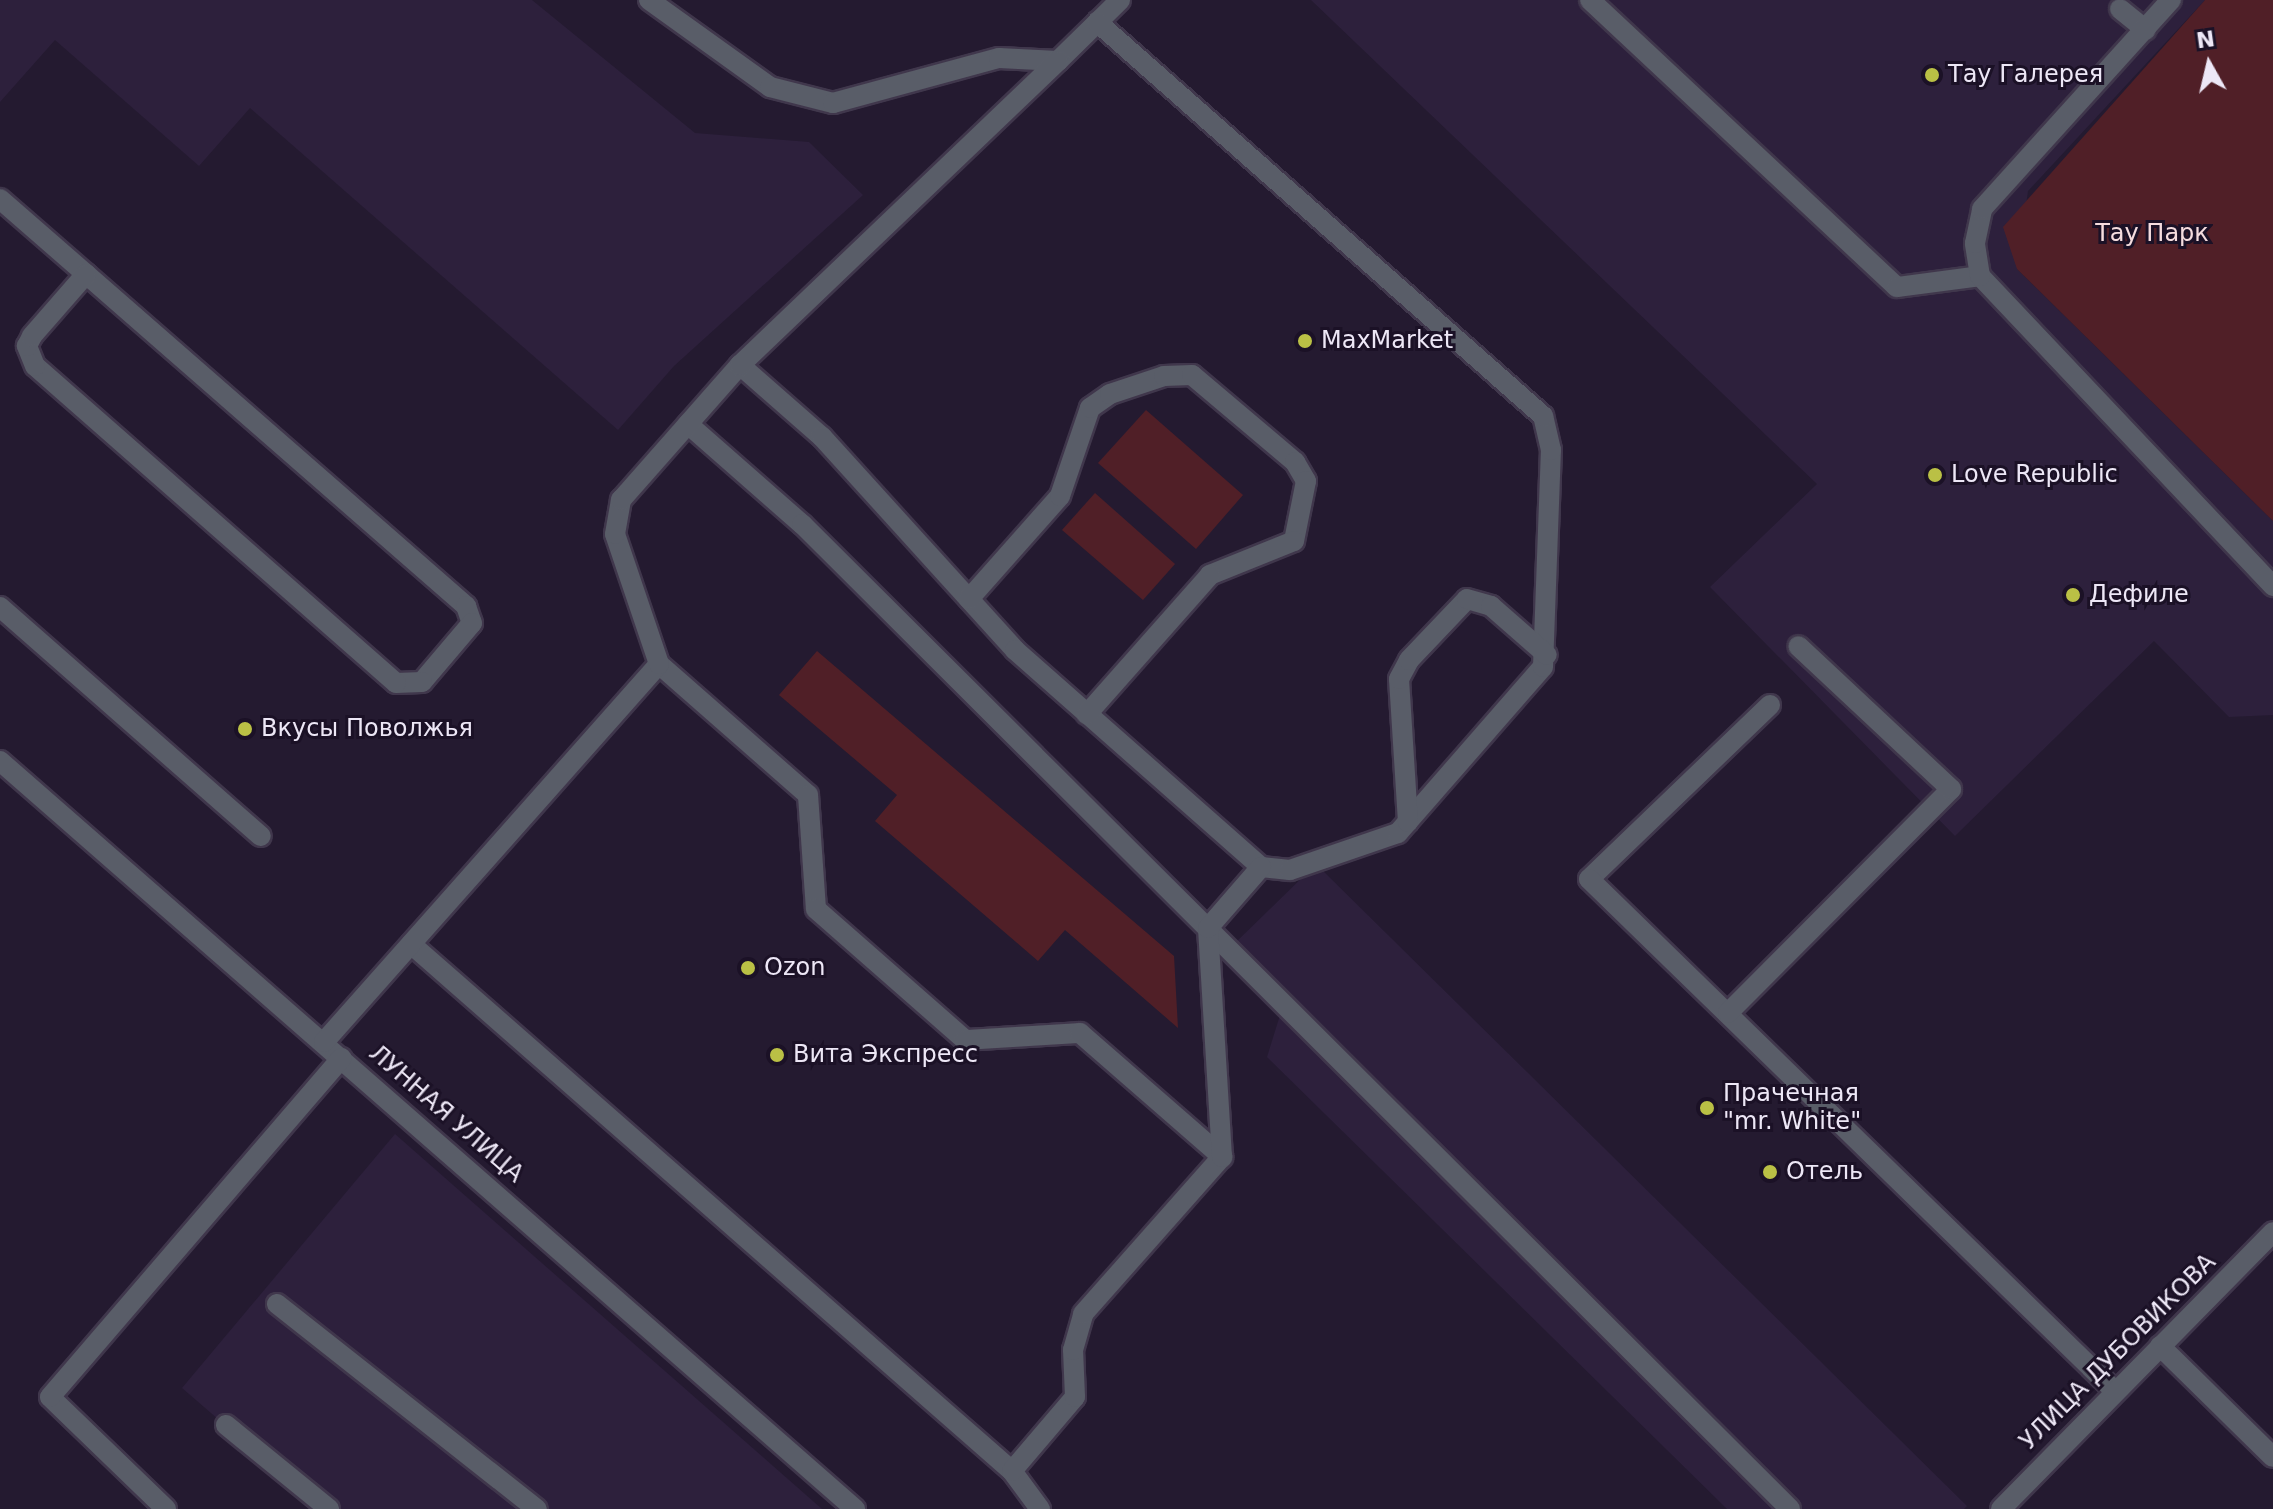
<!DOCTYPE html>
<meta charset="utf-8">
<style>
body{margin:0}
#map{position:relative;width:2273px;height:1509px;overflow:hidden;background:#241a30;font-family:"DejaVu Sans",sans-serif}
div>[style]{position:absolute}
.built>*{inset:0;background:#2d203c}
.green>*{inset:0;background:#501f27}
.roads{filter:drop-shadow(2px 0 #40374c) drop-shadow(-2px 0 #40374c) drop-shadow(0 2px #40374c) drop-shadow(0 -2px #40374c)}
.minor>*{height:20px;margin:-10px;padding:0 10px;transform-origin:10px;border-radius:10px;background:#595d68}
.dots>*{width:22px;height:22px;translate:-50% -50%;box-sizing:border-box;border:4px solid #1b1126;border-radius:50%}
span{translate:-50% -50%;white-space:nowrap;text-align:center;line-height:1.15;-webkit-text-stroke:6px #1b1126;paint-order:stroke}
.poi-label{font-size:24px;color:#ede7f6}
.left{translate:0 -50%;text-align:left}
.park-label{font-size:24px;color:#f5dcde}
.street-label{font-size:24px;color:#ede7f6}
.north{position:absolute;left:2169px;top:24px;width:80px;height:80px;-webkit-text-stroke:6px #1b1126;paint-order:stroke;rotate:352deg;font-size:22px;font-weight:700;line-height:32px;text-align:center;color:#ede7f6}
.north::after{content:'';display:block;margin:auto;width:28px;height:36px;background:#ede7f6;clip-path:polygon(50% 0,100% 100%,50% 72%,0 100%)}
</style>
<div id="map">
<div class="built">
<div style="clip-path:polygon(0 0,532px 0,695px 133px,809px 142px,863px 195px,674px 366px,618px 430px,250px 108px,199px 166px,55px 40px,0 102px)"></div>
<div style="clip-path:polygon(1311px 0,2205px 0,2028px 191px,2017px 269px,2273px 521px,2273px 715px,2229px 717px,2154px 641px,1955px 836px,1710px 587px,1817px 484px)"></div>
<div style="clip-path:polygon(1316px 864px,1967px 1506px,1964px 1509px,1727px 1509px,1267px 1057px,1285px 999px,1234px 944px)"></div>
<div style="clip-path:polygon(395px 1134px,822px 1509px,322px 1509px,182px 1388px)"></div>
</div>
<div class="green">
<div style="clip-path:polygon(2205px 0,2273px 0,2273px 521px,2017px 269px,2003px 227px)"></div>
<div style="clip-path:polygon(1146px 410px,1243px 495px,1196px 549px,1098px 463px)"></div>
<div style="clip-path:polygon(1095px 493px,1175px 564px,1143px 600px,1062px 530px)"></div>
<div style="clip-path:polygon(817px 651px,1174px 956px,1178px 1028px,1065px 930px,1038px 961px,875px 821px,897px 795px,779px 695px)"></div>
</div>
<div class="roads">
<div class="minor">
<div style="left:649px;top:0;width:149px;rotate:35.7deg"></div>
<div style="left:770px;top:87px;width:65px;rotate:14.3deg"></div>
<div style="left:833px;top:103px;width:172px;rotate:-15.2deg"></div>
<div style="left:999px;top:58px;width:59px;rotate:2.9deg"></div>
<div style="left:1058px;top:61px;width:87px;rotate:-44.5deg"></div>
<div style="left:1590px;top:0;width:420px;rotate:43.1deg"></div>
<div style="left:1897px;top:287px;width:84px;rotate:-7.5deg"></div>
<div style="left:2120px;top:9px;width:33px;rotate:39deg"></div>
<div style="left:0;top:199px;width:114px;rotate:41.1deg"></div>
<div style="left:86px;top:274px;width:505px;rotate:41.14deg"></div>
<div style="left:466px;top:606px;width:18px;rotate:71deg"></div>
<div style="left:472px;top:623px;width:77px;rotate:130.3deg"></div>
<div style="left:422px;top:682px;width:26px;rotate:178deg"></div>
<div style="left:396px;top:683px;width:480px;rotate:-138.7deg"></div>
<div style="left:35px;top:366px;width:22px;rotate:-112deg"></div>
<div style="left:27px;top:346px;width:11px;rotate:-63deg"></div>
<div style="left:32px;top:336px;width:82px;rotate:-48.9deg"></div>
<div style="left:1980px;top:276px;width:427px;rotate:46.6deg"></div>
<div style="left:1980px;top:276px;width:33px;rotate:-99deg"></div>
<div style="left:1975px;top:243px;width:35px;rotate:-78deg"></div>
<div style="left:1982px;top:209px;width:282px;rotate:-47.9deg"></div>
<div style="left:740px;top:365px;width:109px;rotate:41.3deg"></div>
<div style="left:822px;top:437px;width:287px;rotate:47.8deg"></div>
<div style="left:1015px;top:650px;width:328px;rotate:41.4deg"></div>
<div style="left:1261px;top:867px;width:29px;rotate:6deg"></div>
<div style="left:1290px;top:870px;width:114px;rotate:-18.9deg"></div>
<div style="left:1398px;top:833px;width:220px;rotate:-48.9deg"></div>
<div style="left:1543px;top:667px;width:217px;rotate:-87.9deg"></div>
<div style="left:1551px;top:450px;width:35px;rotate:-103deg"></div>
<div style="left:1543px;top:416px;width:595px;rotate:-138.54deg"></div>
<div style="left:688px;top:424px;width:152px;rotate:41.3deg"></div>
<div style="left:802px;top:524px;width:1395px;rotate:44.91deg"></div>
<div style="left:969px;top:599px;width:137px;rotate:-48.5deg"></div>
<div style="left:1060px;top:496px;width:93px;rotate:-71.2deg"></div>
<div style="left:1090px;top:408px;width:24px;rotate:-35deg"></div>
<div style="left:1110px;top:394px;width:57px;rotate:-18.4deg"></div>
<div style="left:1164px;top:376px;width:28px;rotate:-2deg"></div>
<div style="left:1192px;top:375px;width:135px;rotate:40.2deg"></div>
<div style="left:1295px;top:462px;width:22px;rotate:60deg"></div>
<div style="left:1306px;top:481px;width:61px;rotate:101.3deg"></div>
<div style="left:1294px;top:541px;width:91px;rotate:158deg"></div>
<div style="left:1210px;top:575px;width:186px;rotate:131.5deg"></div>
<div style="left:0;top:607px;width:347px;rotate:41.3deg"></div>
<div style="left:659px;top:664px;width:198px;rotate:41.3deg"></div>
<div style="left:808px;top:795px;width:114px;rotate:86deg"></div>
<div style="left:816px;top:909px;width:198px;rotate:41.3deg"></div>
<div style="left:965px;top:1040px;width:115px;rotate:-3.5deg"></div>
<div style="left:1080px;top:1033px;width:189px;rotate:41.1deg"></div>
<div style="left:1770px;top:705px;width:251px;rotate:136.1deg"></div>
<div style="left:1589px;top:879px;width:733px;rotate:44.23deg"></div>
<div style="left:0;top:761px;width:1136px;rotate:41.18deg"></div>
<div style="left:1408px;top:822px;width:143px;rotate:-93.6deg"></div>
<div style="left:1399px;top:679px;width:21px;rotate:-62deg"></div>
<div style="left:1409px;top:660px;width:84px;rotate:-46.4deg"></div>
<div style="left:1467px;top:599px;width:25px;rotate:16deg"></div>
<div style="left:1491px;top:606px;width:74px;rotate:41.2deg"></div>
<div style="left:411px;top:944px;width:799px;rotate:41.25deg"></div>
<div style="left:1012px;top:1471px;width:47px;rotate:53.6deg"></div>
<div style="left:1728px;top:1013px;width:316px;rotate:-45.1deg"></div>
<div style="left:1951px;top:789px;width:209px;rotate:-136.9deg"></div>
<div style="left:324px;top:1042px;width:505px;rotate:-48.45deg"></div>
<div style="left:659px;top:664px;width:137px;rotate:-108.7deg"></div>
<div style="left:615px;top:534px;width:35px;rotate:-80deg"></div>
<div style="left:621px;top:500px;width:180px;rotate:-48.6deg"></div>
<div style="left:740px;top:365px;width:440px;rotate:-43.7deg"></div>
<div style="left:277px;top:1304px;width:331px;rotate:38.3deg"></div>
<div style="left:2160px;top:1346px;width:158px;rotate:44.5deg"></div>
<div style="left:226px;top:1425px;width:133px;rotate:39.2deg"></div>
<div style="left:1012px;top:1471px;width:97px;rotate:-49.6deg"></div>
<div style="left:1075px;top:1397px;width:47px;rotate:-92.4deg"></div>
<div style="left:1073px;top:1350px;width:37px;rotate:-74deg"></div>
<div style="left:1083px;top:1314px;width:210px;rotate:-48.5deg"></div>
<div style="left:1222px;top:1157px;width:229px;rotate:-93.5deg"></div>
<div style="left:1208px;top:928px;width:81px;rotate:-49deg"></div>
<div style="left:166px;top:1509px;width:161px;rotate:-136deg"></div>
<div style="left:50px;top:1397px;width:447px;rotate:-49.3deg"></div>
<div style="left:2001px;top:1509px;width:388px;rotate:-45.5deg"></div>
</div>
</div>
<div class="dots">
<div style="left:1932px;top:75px;background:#bac045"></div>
<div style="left:1305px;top:341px;background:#bac045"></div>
<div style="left:1935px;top:475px;background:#bac045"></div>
<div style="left:2073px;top:595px;background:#bac045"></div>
<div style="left:245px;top:729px;background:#bac045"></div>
<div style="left:748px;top:968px;background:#bac045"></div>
<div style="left:777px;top:1055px;background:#bac045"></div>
<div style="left:1707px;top:1108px;background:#bac045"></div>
<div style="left:1770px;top:1172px;background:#bac045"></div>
</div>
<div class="poi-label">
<span class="left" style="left:1948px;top:75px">Тау Галерея</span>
<span class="left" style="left:1321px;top:341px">MaxMarket</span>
<span class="left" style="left:1951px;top:475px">Love Republic</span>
<span class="left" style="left:2089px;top:595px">Дефиле</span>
<span class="left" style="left:261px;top:729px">Вкусы Поволжья</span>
<span class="left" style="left:764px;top:968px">Ozon</span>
<span class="left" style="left:793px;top:1055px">Вита Экспресс</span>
<span class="left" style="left:1723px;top:1108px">Прачечная<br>"mr. White"</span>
<span class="left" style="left:1786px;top:1172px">Отель</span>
</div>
<div class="park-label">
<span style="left:2152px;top:234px">Тау Парк</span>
</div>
<div class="street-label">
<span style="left:446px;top:1114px;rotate:41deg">ЛУННАЯ УЛИЦА</span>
<span style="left:2118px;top:1352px;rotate:-45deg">УЛИЦА ДУБОВИКОВА</span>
</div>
<div class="north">N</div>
</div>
